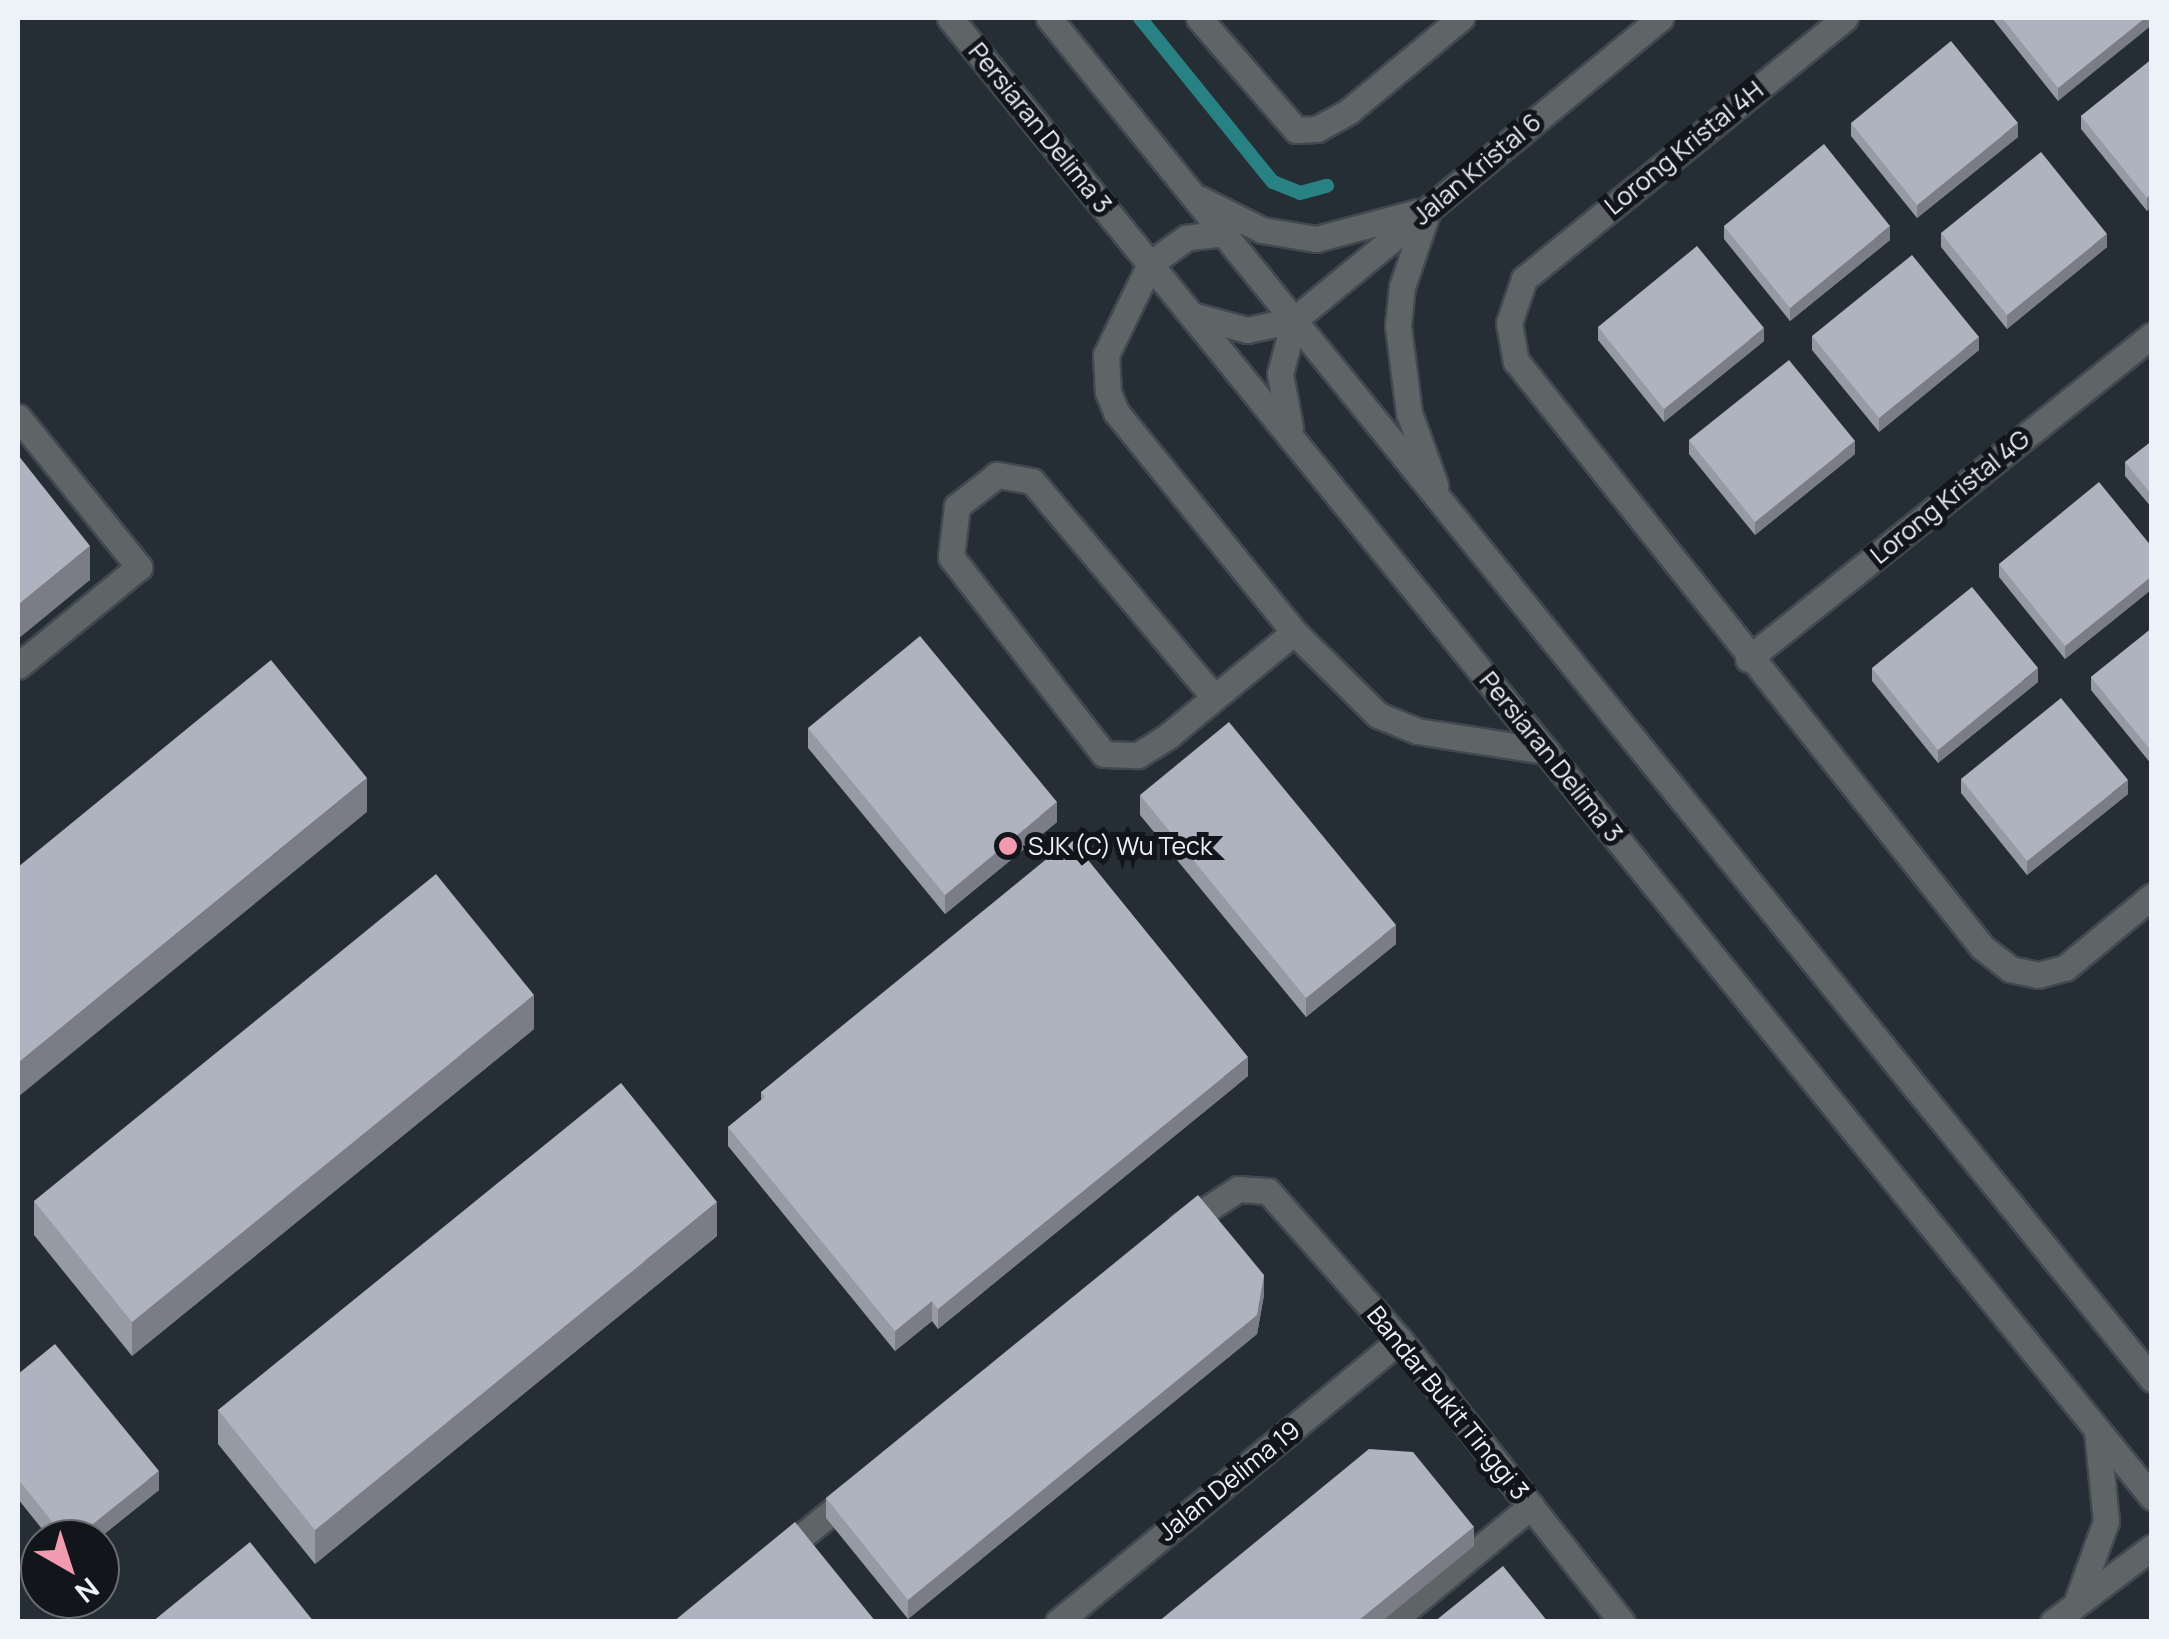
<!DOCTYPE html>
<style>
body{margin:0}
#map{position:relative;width:2169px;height:1639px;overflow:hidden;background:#252e35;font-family:Manrope,sans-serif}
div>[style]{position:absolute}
.stream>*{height:14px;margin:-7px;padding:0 7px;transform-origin:7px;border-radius:7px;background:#288183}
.roads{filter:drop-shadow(2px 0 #414950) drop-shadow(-2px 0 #414950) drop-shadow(0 2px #414950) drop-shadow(0 -2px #414950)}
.minor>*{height:25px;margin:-12.5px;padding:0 12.5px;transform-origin:12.5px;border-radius:12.5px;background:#5f6567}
.wall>*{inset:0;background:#969aa4}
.shaded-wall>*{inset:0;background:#7a7d86}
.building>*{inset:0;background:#aeb3bf}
.dots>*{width:28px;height:28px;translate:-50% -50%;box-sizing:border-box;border:5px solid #121519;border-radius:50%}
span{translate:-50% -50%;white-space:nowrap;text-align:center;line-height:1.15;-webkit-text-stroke:10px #121519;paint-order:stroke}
.street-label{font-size:25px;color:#ecf2f7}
.poi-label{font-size:25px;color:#ecf2f7}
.left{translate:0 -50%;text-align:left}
.frame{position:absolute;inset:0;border:20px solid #ecf2f7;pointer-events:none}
.north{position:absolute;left:20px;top:1519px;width:100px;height:100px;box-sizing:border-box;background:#121519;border:2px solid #696d72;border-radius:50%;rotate:141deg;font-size:28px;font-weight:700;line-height:40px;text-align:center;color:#ecf2f7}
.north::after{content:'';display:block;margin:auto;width:35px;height:45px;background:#f29aaf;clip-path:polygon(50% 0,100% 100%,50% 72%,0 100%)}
</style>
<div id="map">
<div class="stream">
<div style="left:1140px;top:18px;width:211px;rotate:51deg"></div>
<div style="left:1273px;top:182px;width:29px;rotate:22deg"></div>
<div style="left:1300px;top:193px;width:28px;rotate:-15deg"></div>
</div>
<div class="roads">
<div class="minor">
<div style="left:950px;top:18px;width:1906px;rotate:50.9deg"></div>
<div style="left:1049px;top:18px;width:1752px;rotate:50.98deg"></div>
<div style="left:1199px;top:18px;width:148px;rotate:49.1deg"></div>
<div style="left:1296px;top:130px;width:21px;rotate:-3deg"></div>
<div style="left:1317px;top:129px;width:37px;rotate:-29deg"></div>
<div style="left:1349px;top:111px;width:146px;rotate:-39.7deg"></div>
<div style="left:1845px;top:18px;width:414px;rotate:140.9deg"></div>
<div style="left:1524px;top:279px;width:46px;rotate:108.8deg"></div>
<div style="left:1509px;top:323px;width:39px;rotate:80deg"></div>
<div style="left:1516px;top:361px;width:749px;rotate:51.51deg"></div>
<div style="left:1982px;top:947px;width:36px;rotate:38deg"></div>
<div style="left:2010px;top:969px;width:29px;rotate:12deg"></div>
<div style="left:2038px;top:975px;width:28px;rotate:-15deg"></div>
<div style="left:2065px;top:968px;width:113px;rotate:-39.6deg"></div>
<div style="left:1200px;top:199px;width:69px;rotate:26.6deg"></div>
<div style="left:1262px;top:230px;width:55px;rotate:9.5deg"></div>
<div style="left:1316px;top:239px;width:106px;rotate:-14.8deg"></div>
<div style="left:1428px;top:210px;width:81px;rotate:108.7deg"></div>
<div style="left:1402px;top:287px;width:39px;rotate:96deg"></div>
<div style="left:1398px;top:326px;width:88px;rotate:82.8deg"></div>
<div style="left:1409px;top:413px;width:77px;rotate:70.1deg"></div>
<div style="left:1224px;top:233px;width:38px;rotate:173deg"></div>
<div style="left:1186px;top:238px;width:44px;rotate:144.2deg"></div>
<div style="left:1150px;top:264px;width:101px;rotate:115.8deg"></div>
<div style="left:1106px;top:355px;width:37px;rotate:87deg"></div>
<div style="left:1108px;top:392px;width:22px;rotate:68deg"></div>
<div style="left:1116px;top:412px;width:283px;rotate:51deg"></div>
<div style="left:1294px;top:632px;width:118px;rotate:44.7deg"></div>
<div style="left:1378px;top:715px;width:42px;rotate:22.3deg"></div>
<div style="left:1417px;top:731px;width:131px;rotate:8.8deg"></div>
<div style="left:1192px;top:315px;width:57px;rotate:15.3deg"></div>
<div style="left:1247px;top:330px;width:48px;rotate:-12deg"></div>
<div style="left:1294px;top:320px;width:475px;rotate:-39.5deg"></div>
<div style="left:18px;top:417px;width:193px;rotate:51.1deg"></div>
<div style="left:139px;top:567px;width:156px;rotate:140.7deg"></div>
<div style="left:1290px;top:427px;width:54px;rotate:-100.7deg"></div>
<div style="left:1280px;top:374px;width:56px;rotate:-75.5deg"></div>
<div style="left:1748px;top:659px;width:518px;rotate:-38.73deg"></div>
<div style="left:1214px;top:697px;width:282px;rotate:-130.1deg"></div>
<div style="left:1032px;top:481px;width:36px;rotate:-170deg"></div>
<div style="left:997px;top:475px;width:51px;rotate:142.2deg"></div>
<div style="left:957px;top:506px;width:51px;rotate:96.7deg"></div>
<div style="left:951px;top:557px;width:249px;rotate:52.2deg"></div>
<div style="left:1104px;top:754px;width:34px;rotate:2deg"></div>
<div style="left:1138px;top:755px;width:36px;rotate:-32deg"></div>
<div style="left:1168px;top:736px;width:163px;rotate:-39.5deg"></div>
<div style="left:1181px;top:1226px;width:68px;rotate:-33deg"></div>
<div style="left:1238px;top:1189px;width:30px;rotate:4deg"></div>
<div style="left:1268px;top:1191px;width:199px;rotate:48.5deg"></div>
<div style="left:1400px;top:1340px;width:359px;rotate:51.8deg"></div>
<div style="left:779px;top:1555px;width:94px;rotate:-39.4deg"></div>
<div style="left:2076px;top:1604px;width:88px;rotate:-70.1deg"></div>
<div style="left:2106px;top:1521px;width:90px;rotate:-95.7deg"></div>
<div style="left:1058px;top:1622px;width:443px;rotate:-39.5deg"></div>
<div style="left:1391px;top:1622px;width:182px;rotate:-39.6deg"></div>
<div style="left:2053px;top:1622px;width:124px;rotate:-37.1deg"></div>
</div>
</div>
<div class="wall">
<div style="clip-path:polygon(1992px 18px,2152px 18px,2058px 101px)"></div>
<div style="clip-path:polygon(2152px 59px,2147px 211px,2081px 129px,2081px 116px)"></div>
<div style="clip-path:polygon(1851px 123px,2018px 137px,1917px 218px,1851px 136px)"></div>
<div style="clip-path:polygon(1724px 226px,1890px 240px,1790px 321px,1724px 239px)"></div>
<div style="clip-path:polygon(1941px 233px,2107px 247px,2007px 329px,1941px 247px)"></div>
<div style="clip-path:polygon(1598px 327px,1764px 341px,1664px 422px,1598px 340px)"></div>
<div style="clip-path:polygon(1812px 336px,1979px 350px,1879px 432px,1812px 350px)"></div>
<div style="clip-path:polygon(1689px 440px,1855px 454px,1755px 535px,1689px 454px)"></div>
<div style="clip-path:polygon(2152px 441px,2152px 508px,2125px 476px,2125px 462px)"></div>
<div style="clip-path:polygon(2152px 547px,2152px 589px,2065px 659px,1999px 577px,1999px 564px)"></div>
<div style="clip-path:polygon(2152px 628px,2152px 765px,2091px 690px,2091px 677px)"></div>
<div style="clip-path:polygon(1872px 668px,2038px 682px,1938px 763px,1872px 681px)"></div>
<div style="clip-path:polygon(808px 728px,1057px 822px,945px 914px,808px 748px)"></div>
<div style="clip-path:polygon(1961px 779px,2128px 794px,2027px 875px,1961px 793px)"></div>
<div style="clip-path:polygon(1140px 795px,1396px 944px,1306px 1017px,1140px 815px)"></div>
<div style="clip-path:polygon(534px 1029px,132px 1356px,34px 1235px,34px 1201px)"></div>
<div style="clip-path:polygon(1248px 1076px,938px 1329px,932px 1321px,895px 1351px,728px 1146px,728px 1127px,761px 1100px,761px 1092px)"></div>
<div style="clip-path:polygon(717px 1236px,315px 1564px,218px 1444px,218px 1410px)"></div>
<div style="clip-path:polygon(1264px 1295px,1257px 1334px,908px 1619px,826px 1518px,826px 1498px)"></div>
<div style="clip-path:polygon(18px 1374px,159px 1490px,98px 1539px,50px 1539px,18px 1499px)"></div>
</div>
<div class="shaded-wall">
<div style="clip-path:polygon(2145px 18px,2152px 18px,2152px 25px,2058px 101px,2058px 88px)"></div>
<div style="clip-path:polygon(2018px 123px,2018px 137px,1917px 218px,1917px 205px)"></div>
<div style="clip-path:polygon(2152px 194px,2152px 208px,2147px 211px,2147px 198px)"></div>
<div style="clip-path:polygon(1890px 226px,1890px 240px,1790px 321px,1790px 308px)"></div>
<div style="clip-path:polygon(2107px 234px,2107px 247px,2007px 329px,2007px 315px)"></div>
<div style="clip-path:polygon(1764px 328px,1764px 341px,1664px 422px,1664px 409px)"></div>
<div style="clip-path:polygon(1979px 337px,1979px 350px,1879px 432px,1879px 418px)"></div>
<div style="clip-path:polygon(1855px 441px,1855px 454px,1755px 535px,1755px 522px)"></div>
<div style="clip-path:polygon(90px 546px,90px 580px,18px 639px,18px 605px)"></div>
<div style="clip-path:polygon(2152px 576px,2152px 589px,2065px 659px,2065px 646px)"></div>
<div style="clip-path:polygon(2038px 668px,2038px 682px,1938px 763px,1938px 750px)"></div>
<div style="clip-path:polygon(367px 778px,367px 812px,18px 1097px,18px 1063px)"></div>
<div style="clip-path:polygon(2128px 780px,2128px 794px,2027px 875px,2027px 861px)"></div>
<div style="clip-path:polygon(1057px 802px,1057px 822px,945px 914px,945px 895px)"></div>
<div style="clip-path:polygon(1396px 925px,1396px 944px,1306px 1017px,1306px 998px)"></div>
<div style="clip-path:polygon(534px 995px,534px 1029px,132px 1356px,132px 1322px)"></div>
<div style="clip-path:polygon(1248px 1057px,1248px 1076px,938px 1329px,938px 1309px)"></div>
<div style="clip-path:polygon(717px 1202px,717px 1236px,315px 1564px,315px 1530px)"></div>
<div style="clip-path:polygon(1264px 1275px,1264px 1295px,1257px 1334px,908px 1619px,908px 1600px)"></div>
<div style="clip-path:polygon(932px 1301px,932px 1321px,895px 1351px,895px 1331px)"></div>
<div style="clip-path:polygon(159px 1471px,159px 1490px,98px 1539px,74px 1539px)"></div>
<div style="clip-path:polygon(1474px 1527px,1474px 1546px,1381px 1622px,1357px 1622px)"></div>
</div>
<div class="building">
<div style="clip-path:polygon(2002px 18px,2145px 18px,2058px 88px)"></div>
<div style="clip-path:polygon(1951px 41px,2018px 123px,1917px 205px,1851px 123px)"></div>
<div style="clip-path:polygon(2152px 59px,2152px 194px,2147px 198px,2081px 116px)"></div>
<div style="clip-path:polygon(1824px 144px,1890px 226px,1790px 308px,1724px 226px)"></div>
<div style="clip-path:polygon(2041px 152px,2107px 234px,2007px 315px,1941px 233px)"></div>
<div style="clip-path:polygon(1697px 246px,1764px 328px,1664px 409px,1598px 327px)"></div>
<div style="clip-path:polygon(1912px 255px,1979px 337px,1879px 418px,1812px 336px)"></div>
<div style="clip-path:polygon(1789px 360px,1855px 441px,1755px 522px,1689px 440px)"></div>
<div style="clip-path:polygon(2152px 441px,2152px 495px,2125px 462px)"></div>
<div style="clip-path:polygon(18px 455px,90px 546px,18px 605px)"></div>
<div style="clip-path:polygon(2099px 482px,2152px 547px,2152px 576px,2065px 646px,1999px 564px)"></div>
<div style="clip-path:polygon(1972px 587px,2038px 668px,1938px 750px,1872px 668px)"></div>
<div style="clip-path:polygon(2152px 628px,2152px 752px,2091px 677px)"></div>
<div style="clip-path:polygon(920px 636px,1057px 802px,945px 895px,808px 728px)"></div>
<div style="clip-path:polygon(271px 660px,367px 778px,18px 1063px,18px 867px)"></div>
<div style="clip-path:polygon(2061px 698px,2128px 780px,2027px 861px,1961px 779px)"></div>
<div style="clip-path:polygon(1229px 722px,1396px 925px,1306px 998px,1140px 795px)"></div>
<div style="clip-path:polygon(1071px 839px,1248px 1057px,938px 1309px,932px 1301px,895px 1331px,728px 1127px,765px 1097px,761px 1092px)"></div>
<div style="clip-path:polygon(436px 874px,534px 995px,132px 1322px,34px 1201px)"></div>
<div style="clip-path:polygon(621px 1083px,717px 1202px,315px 1530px,218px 1410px)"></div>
<div style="clip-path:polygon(1198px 1195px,1264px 1275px,1257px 1315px,908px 1600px,826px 1498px)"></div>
<div style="clip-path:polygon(55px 1344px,159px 1471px,74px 1539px,66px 1539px,18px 1479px,18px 1374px)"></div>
<div style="clip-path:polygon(1369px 1449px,1413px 1452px,1474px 1527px,1357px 1622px,1158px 1622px)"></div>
<div style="clip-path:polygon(795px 1522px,876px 1622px,673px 1622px)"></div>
<div style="clip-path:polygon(250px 1542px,314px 1622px,152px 1622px)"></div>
<div style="clip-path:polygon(1503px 1566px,1548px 1622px,1434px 1622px)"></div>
</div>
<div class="dots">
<div style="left:1008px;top:846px;background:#f29aaf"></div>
</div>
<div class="street-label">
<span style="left:1040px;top:128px;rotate:51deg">Persiaran Delima 3</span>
<span style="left:1684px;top:148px;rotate:-39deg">Lorong Kristal 4H</span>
<span style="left:1477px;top:169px;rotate:-40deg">Jalan Kristal 6</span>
<span style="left:1950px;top:497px;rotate:-39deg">Lorong Kristal 4G</span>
<span style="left:1551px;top:757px;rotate:51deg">Persiaran Delima 3</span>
<span style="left:1448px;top:1403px;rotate:51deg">Bandar Bukit Tinggi 3</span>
<span style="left:1229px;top:1481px;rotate:-39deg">Jalan Delima 19</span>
</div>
<div class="poi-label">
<span class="left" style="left:1028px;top:846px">SJK (C) Wu Teck</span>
</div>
<div class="frame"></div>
<div class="north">N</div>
</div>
